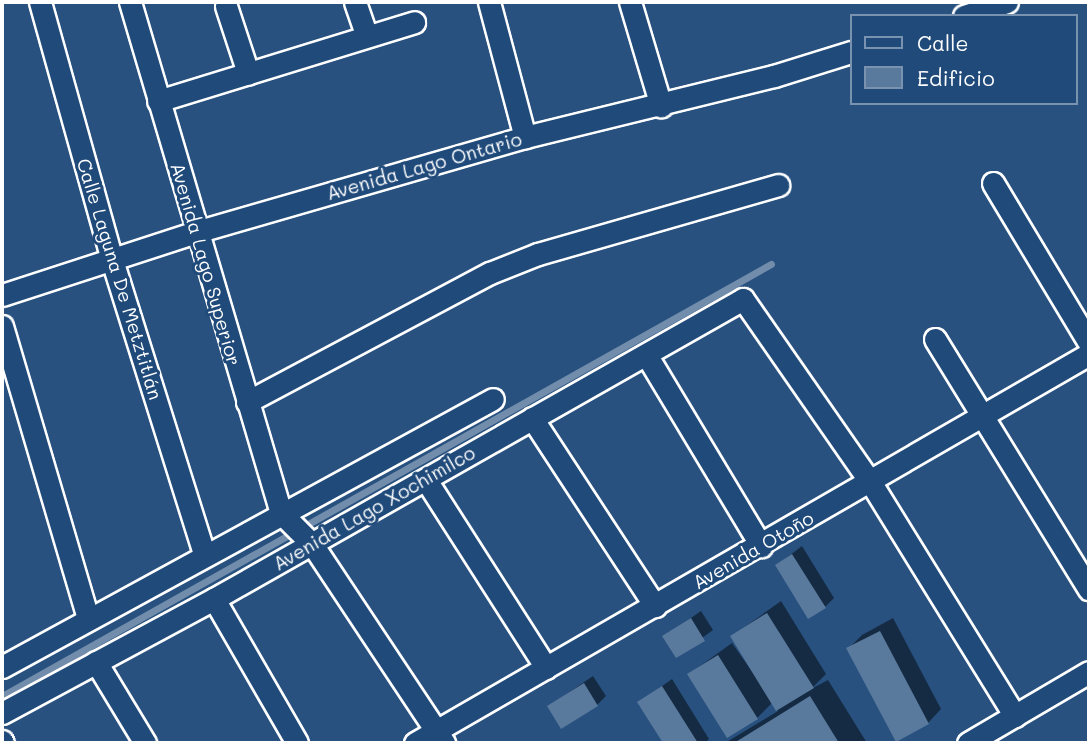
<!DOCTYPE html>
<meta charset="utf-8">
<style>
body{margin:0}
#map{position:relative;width:1091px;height:745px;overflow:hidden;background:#28517f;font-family:Mali,sans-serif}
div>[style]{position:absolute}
.shadow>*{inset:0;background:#0007}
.stream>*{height:7px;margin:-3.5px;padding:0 3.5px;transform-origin:3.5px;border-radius:3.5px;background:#718dab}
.building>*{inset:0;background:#5a7a9d}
.roads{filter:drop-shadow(2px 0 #fff) drop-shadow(-2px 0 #fff) drop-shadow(0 2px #fff) drop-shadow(0 -2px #fff)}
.minor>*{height:21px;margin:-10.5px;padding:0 10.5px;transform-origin:10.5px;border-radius:10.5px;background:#1f4a7a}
span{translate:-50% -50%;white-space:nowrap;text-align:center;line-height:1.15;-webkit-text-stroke:6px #1f4a7a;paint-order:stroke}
.street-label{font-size:19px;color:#fff}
.frame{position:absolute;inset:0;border:4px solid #fff;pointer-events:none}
.legend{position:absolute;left:850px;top:14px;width:228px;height:91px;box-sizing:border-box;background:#1f4a7a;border:2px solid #7992af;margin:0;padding:9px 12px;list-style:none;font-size:21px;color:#fff}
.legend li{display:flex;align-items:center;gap:14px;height:35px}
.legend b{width:35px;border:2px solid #7992af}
</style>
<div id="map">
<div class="shadow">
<div style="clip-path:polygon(802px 546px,834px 598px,825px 607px,777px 565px)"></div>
<div style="clip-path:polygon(781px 601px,826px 674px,811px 689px,828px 680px,867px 743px,725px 743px,778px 711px,773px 702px,757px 718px,689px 674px,732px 643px,763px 687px,732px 636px)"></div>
<div style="clip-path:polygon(701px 611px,713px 630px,677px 656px,665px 636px)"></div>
<div style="clip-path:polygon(893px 618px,941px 709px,928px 723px,848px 649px,862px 635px)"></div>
<div style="clip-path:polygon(593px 676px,606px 696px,597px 705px,549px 706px)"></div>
<div style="clip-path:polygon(672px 679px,709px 739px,705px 743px,665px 743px,640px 702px)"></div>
</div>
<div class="stream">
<div style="left:2px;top:696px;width:882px;rotate:-29.33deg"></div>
</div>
<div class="building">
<div style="clip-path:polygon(792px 554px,826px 608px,808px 619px,775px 565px)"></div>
<div style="clip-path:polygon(767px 613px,814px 688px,776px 711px,730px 636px)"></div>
<div style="clip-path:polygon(691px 618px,705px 641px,676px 658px,662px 636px)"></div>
<div style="clip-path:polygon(880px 631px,929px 724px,896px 742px,846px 648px)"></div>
<div style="clip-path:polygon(718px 655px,758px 719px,727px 738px,687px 674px)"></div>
<div style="clip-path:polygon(584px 683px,598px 706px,561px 729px,547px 706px)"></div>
<div style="clip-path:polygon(662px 686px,698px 743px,663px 743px,637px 702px)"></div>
<div style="clip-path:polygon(810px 696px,839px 743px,734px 743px)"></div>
</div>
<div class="roads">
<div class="minor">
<div style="left:40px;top:2px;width:268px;rotate:74.4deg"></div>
<div style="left:112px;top:260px;width:308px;rotate:72.6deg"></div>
<div style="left:130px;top:2px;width:533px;rotate:73.54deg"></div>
<div style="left:281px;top:513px;width:44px;rotate:45deg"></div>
<div style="left:312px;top:544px;width:239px;rotate:56.4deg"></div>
<div style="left:355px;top:2px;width:36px;rotate:71deg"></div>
<div style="left:489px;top:2px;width:140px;rotate:75.1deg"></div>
<div style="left:630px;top:2px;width:109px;rotate:73.4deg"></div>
<div style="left:226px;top:6px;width:71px;rotate:71.8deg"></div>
<div style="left:964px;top:16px;width:45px;rotate:-18deg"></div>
<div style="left:158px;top:101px;width:268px;rotate:-17.1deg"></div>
<div style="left:993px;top:183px;width:187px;rotate:59deg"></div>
<div style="left:2px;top:295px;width:204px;rotate:-18deg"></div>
<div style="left:196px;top:232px;width:342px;rotate:-16.1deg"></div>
<div style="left:525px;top:137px;width:256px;rotate:-13.8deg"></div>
<div style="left:774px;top:76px;width:81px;rotate:-17.3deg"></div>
<div style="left:2px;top:326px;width:304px;rotate:73.6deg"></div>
<div style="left:935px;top:339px;width:294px;rotate:58.4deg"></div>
<div style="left:647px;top:356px;width:222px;rotate:59deg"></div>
<div style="left:247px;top:402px;width:275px;rotate:-28deg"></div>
<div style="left:490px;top:273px;width:52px;rotate:-21.6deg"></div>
<div style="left:538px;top:254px;width:250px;rotate:-16deg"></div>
<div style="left:532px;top:418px;width:225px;rotate:56.8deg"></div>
<div style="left:426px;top:480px;width:223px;rotate:57.4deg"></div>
<div style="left:214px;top:599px;width:166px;rotate:60deg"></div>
<div style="left:96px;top:662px;width:95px;rotate:58.8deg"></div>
<div style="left:2px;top:667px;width:559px;rotate:-28.63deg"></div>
<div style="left:2px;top:713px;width:241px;rotate:-28.3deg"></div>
<div style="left:214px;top:599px;width:608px;rotate:-29.56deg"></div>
<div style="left:743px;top:299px;width:224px;rotate:55.2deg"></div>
<div style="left:871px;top:483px;width:274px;rotate:58.3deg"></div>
<div style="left:2px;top:741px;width:2px;rotate:63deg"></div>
<div style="left:415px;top:743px;width:778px;rotate:-29.99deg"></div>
<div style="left:968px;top:743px;width:140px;rotate:-30.4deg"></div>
</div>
</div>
<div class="street-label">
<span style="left:424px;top:166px;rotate:-16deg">Avenida Lago Ontario</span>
<span style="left:206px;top:264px;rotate:74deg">Avenida Lago Superior</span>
<span style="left:120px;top:279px;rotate:73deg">Calle Laguna De Metztitlán</span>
<span style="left:374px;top:508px;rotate:-30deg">Avenida Lago Xochimilco</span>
<span style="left:753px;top:550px;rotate:-30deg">Avenida Otoño</span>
</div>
<div class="frame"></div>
<ul class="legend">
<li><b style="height:9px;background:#1f4a7a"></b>Calle</li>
<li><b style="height:19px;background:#5a7a9d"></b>Edificio</li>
</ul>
</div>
